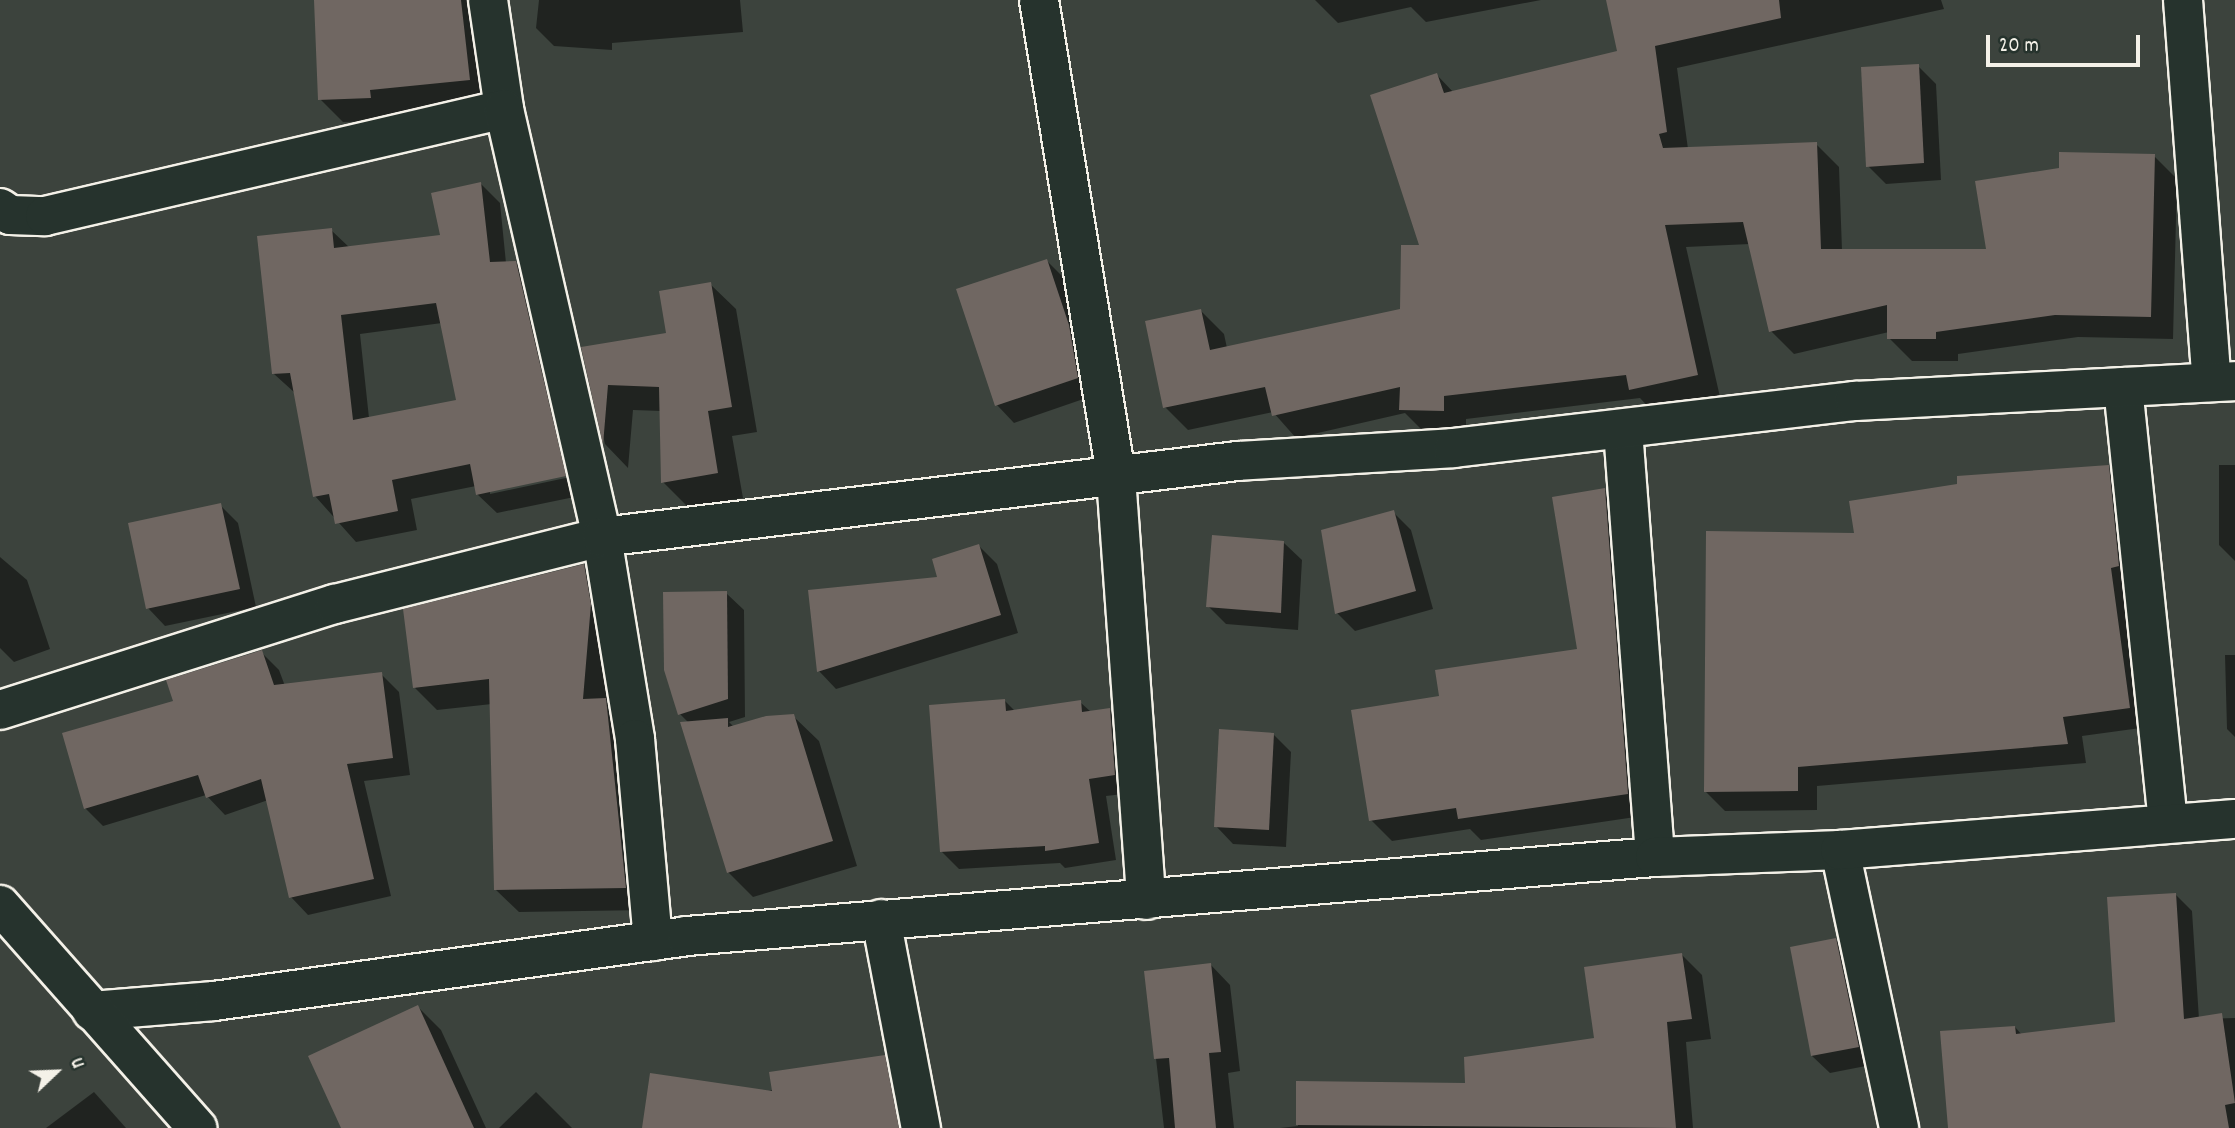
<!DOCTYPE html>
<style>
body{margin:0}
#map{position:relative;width:2235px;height:1128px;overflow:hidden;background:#3c433d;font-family:Dekko,sans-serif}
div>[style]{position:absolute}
.shadow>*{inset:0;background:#0007}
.building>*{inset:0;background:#706762}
.roads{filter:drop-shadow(2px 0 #f4f1e8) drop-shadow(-2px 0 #f4f1e8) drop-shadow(0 2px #f4f1e8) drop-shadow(0 -2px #f4f1e8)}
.minor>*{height:38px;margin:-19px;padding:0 19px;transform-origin:19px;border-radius:19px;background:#26332d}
.tertiary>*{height:38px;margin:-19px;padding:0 19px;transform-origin:19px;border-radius:19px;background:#26332d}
span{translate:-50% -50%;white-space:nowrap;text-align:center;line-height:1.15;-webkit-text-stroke:6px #26332d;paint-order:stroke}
.north{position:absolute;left:21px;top:1037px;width:70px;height:70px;-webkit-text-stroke:5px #26332d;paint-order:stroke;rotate:67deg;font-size:19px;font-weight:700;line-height:28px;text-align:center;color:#f4f1e8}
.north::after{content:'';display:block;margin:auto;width:24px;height:32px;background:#f4f1e8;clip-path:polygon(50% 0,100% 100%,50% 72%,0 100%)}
.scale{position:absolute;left:1986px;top:35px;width:154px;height:32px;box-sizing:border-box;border:4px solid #f4f1e8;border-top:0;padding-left:9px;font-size:21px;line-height:24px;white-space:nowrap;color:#f4f1e8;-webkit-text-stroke:5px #26332d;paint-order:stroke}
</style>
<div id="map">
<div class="shadow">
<div style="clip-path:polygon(366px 0,481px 0,492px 102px,393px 113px,393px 121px,343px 122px,320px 99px)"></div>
<div style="clip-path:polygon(539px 0,740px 0,743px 32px,612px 43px,612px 50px,554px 46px,536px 28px)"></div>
<div style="clip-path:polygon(1541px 0,1426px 22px,1411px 7px,1338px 23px,1315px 0)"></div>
<div style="clip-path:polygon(1667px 0,1941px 0,1944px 9px,1677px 68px,1688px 149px,1816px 144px,1839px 167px,1842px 250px,1988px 250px,2154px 156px,2177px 179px,2173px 339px,2078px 337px,1958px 354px,1958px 361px,1912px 361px,1889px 338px,1889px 332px,1794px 354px,1771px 331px,1750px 244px,1686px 247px,1720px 397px,1653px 412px,1640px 398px,1466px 419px,1466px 433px,1424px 432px,1405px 413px,1296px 438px,1273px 412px,1188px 430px,1165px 407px,1201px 311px,1224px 334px,1227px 348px,1402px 310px,1421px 247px,1437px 75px,1454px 93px,1619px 52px)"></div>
<div style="clip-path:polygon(1918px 66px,1936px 84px,1941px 180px,1886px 184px,1868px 166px)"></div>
<div style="clip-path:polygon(evenodd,481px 184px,500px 203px,506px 263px,516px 263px,535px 282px,584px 495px,497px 513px,477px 494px,476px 486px,411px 499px,417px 530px,356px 542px,315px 496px,295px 393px,274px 374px,331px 230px,350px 248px,442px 236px,481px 184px,442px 323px,458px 402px,369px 418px,360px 334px,442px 323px,481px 184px,574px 473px,575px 476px,490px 494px,490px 490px,574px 473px)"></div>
<div style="clip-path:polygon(1047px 261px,1064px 278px,1086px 344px,1095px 395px,1014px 423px,997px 405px)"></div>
<div style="clip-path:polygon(710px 284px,736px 309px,757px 432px,732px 436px,743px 498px,688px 507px,663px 482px,661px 411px,633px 410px,628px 468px,605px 444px,583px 349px,668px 334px)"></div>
<div style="clip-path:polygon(2219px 465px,2235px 465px,2235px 561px,2219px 545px)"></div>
<div style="clip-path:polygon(2108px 467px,2128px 486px,2148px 727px,2082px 736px,2086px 763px,1817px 786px,1817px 810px,1725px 811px,1706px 792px,1856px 535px,1959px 486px)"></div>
<div style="clip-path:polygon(1605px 490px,1626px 511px,1649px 815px,1481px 840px,1470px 829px,1392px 841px,1371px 820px,1441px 698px,1579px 651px)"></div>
<div style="clip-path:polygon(220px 505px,238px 523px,256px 607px,165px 626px,148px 608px)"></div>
<div style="clip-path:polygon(1393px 512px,1411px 530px,1433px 609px,1355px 631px,1337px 613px)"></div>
<div style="clip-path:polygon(1284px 543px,1302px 560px,1298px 630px,1226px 624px,1208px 606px)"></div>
<div style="clip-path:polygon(979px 546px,997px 564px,1018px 633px,836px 689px,819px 671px)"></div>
<div style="clip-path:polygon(0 557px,27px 580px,50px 649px,14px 662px,0 648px)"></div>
<div style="clip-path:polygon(584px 566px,606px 589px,613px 628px,607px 702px,628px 723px,648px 910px,519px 912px,496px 890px,492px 704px,437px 710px,415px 688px)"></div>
<div style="clip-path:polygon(726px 593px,744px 610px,745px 717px,729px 722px,734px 727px,793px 716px,819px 741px,857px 866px,753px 897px,728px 872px,689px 723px,680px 714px)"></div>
<div style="clip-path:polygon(261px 652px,279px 670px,285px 686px,381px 674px,399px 692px,410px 775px,364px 781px,391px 896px,308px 915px,291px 897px,268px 800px,225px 815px,206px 795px,103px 826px,85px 808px,175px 702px)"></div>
<div style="clip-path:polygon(2225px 655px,2235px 655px,2235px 737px,2227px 729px)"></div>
<div style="clip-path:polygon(1005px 701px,1015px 711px,1080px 702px,1091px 712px,1110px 710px,1128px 727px,1132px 793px,1106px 796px,1116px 860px,1065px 868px,1060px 863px,959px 869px,941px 851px)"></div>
<div style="clip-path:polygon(1274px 735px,1291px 752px,1286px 847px,1233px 844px,1216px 826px)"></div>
<div style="clip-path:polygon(2176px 895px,2192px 911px,2199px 1019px,2235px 1018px,2235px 1128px,1950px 1128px,2015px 1027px,2022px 1035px,2117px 1024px)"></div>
<div style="clip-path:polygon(1836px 940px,1854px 958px,1876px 1064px,1830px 1073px,1812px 1056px)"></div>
<div style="clip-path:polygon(1682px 955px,1702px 975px,1711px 1039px,1686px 1042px,1693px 1128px,1280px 1128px,1298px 1126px,1297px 1083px,1467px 1085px,1596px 1039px)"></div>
<div style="clip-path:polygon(1210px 964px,1230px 985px,1240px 1071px,1228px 1073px,1234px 1128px,1164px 1128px,1146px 972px)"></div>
<div style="clip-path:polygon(418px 1007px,441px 1030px,486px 1128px,343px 1128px)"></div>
<div style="clip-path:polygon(884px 1057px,906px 1079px,915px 1128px,644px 1128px)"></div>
<div style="clip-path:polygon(94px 1092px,126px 1128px,46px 1128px)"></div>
<div style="clip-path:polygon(536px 1092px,572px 1128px,499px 1128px)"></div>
</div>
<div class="building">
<div style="clip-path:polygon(314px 0,461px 0,470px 80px,370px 90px,371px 98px,318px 100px)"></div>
<div style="clip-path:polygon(1606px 0,1779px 0,1781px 18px,1655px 46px,1667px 132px,1659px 134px,1663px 148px,1817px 142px,1821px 249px,1986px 249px,1975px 181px,2059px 168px,2059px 152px,2155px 154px,2151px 317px,2055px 315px,1936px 332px,1936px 339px,1887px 339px,1887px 305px,1769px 332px,1743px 222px,1665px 225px,1698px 375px,1629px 390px,1626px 375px,1444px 396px,1444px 411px,1399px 410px,1400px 387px,1272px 416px,1265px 387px,1163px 408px,1145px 321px,1201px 309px,1210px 350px,1400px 309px,1401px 245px,1419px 245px,1370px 95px,1437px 73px,1444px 93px,1617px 51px)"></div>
<div style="clip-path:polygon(1919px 64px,1924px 163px,1866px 167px,1861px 67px)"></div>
<div style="clip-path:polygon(evenodd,481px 182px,490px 262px,516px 261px,566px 476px,476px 495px,470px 464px,392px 480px,398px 511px,335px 524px,329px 494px,313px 497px,290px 373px,272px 374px,257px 236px,332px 228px,334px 248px,440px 235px,431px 193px,481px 182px,436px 303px,456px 400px,353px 420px,341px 315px,436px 303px)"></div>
<div style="clip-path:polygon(1047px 259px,1069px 325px,1078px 378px,995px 406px,956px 289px)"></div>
<div style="clip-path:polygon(711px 282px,732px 407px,708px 411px,718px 473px,661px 483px,659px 387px,608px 385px,603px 445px,581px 347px,666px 333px,659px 291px)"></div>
<div style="clip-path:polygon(2109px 465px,2119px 566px,2111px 568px,2130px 708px,2063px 717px,2068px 744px,1798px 767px,1798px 791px,1704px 792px,1706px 531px,1854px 533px,1849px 501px,1957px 484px,1957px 476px)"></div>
<div style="clip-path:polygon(1605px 488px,1628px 794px,1458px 819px,1456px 808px,1369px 821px,1351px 710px,1439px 696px,1435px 670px,1577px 649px,1552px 497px)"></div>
<div style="clip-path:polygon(221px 503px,240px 589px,146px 609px,128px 523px)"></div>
<div style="clip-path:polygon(1394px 510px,1416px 591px,1335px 614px,1321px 530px)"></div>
<div style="clip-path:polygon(1212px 535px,1284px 541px,1281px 613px,1206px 607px)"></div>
<div style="clip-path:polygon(979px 544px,1001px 615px,817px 672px,808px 590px,937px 577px,932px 559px)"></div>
<div style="clip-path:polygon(584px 564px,591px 604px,583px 699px,606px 698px,626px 888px,494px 890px,489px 679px,413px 688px,403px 609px)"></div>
<div style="clip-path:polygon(727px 591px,728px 699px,678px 715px,664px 670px,663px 592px)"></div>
<div style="clip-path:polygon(262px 650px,274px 685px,382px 672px,393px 758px,347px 764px,374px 879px,289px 898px,261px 779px,206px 798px,198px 775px,84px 809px,62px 733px,173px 701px,166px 680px)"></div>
<div style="clip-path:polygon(1005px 699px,1006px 711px,1081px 700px,1082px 712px,1110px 708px,1115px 775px,1089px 779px,1099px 843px,1045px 851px,1045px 846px,940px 852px,929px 705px)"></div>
<div style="clip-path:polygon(794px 714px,833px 841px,727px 873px,680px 722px,728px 718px,728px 727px,766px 716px)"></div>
<div style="clip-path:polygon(1219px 729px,1274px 733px,1269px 830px,1214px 827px)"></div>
<div style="clip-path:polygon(2176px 893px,2184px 1019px,2222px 1013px,2235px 1103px,2225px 1105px,2229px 1128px,1948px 1128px,1940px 1031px,2015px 1026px,2016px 1034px,2115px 1022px,2107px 897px)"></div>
<div style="clip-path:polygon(1836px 938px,1859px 1047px,1811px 1056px,1790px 947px)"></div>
<div style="clip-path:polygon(1682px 953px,1692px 1019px,1667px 1022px,1676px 1128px,1296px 1125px,1296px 1081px,1465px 1083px,1464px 1057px,1594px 1038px,1584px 967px)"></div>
<div style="clip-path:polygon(1211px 963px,1221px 1052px,1209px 1053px,1216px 1128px,1175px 1128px,1169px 1058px,1154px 1059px,1144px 971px)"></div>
<div style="clip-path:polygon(418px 1005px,474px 1128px,341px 1128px,308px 1056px)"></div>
<div style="clip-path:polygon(885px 1055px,899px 1128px,642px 1128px,650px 1073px,772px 1091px,769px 1072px)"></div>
</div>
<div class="roads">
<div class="minor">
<div style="left:488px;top:0;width:110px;rotate:81.6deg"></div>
<div style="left:1039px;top:0;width:483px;rotate:80.8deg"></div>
<div style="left:1116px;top:477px;width:424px;rotate:85.9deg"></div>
<div style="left:2183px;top:0;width:383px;rotate:85.7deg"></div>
<div style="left:0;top:208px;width:12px;rotate:35deg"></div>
<div style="left:10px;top:215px;width:35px;rotate:2deg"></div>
<div style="left:45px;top:216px;width:471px;rotate:-13.1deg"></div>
<div style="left:504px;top:109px;width:439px;rotate:77.1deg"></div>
<div style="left:602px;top:537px;width:205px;rotate:80.7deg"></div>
<div style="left:635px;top:739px;width:203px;rotate:84.9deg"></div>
<div style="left:2123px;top:387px;width:438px;rotate:84.1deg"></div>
<div style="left:1623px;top:430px;width:428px;rotate:85.7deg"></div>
<div style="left:0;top:710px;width:351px;rotate:-17.6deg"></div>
<div style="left:335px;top:604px;width:275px;rotate:-14.1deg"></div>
<div style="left:602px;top:537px;width:640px;rotate:-6.82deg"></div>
<div style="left:1237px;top:461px;width:217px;rotate:-3.4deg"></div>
<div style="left:1454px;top:448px;width:404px;rotate:-6.7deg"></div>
<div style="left:1855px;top:401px;width:381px;rotate:-3deg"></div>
<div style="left:1840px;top:850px;width:284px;rotate:78deg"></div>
<div style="left:881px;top:919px;width:213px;rotate:79.2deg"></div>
<div style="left:92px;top:1011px;width:122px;rotate:-4.7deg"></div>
<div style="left:214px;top:1001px;width:477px;rotate:-7.8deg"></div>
<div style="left:687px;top:936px;width:971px;rotate:-4.67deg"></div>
<div style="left:1655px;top:857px;width:185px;rotate:-2.2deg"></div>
<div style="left:1840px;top:850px;width:396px;rotate:-4.5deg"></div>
</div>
<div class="tertiary">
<div style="left:0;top:905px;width:298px;rotate:48.5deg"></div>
</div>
</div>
<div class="north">U</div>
<div class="scale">20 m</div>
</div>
